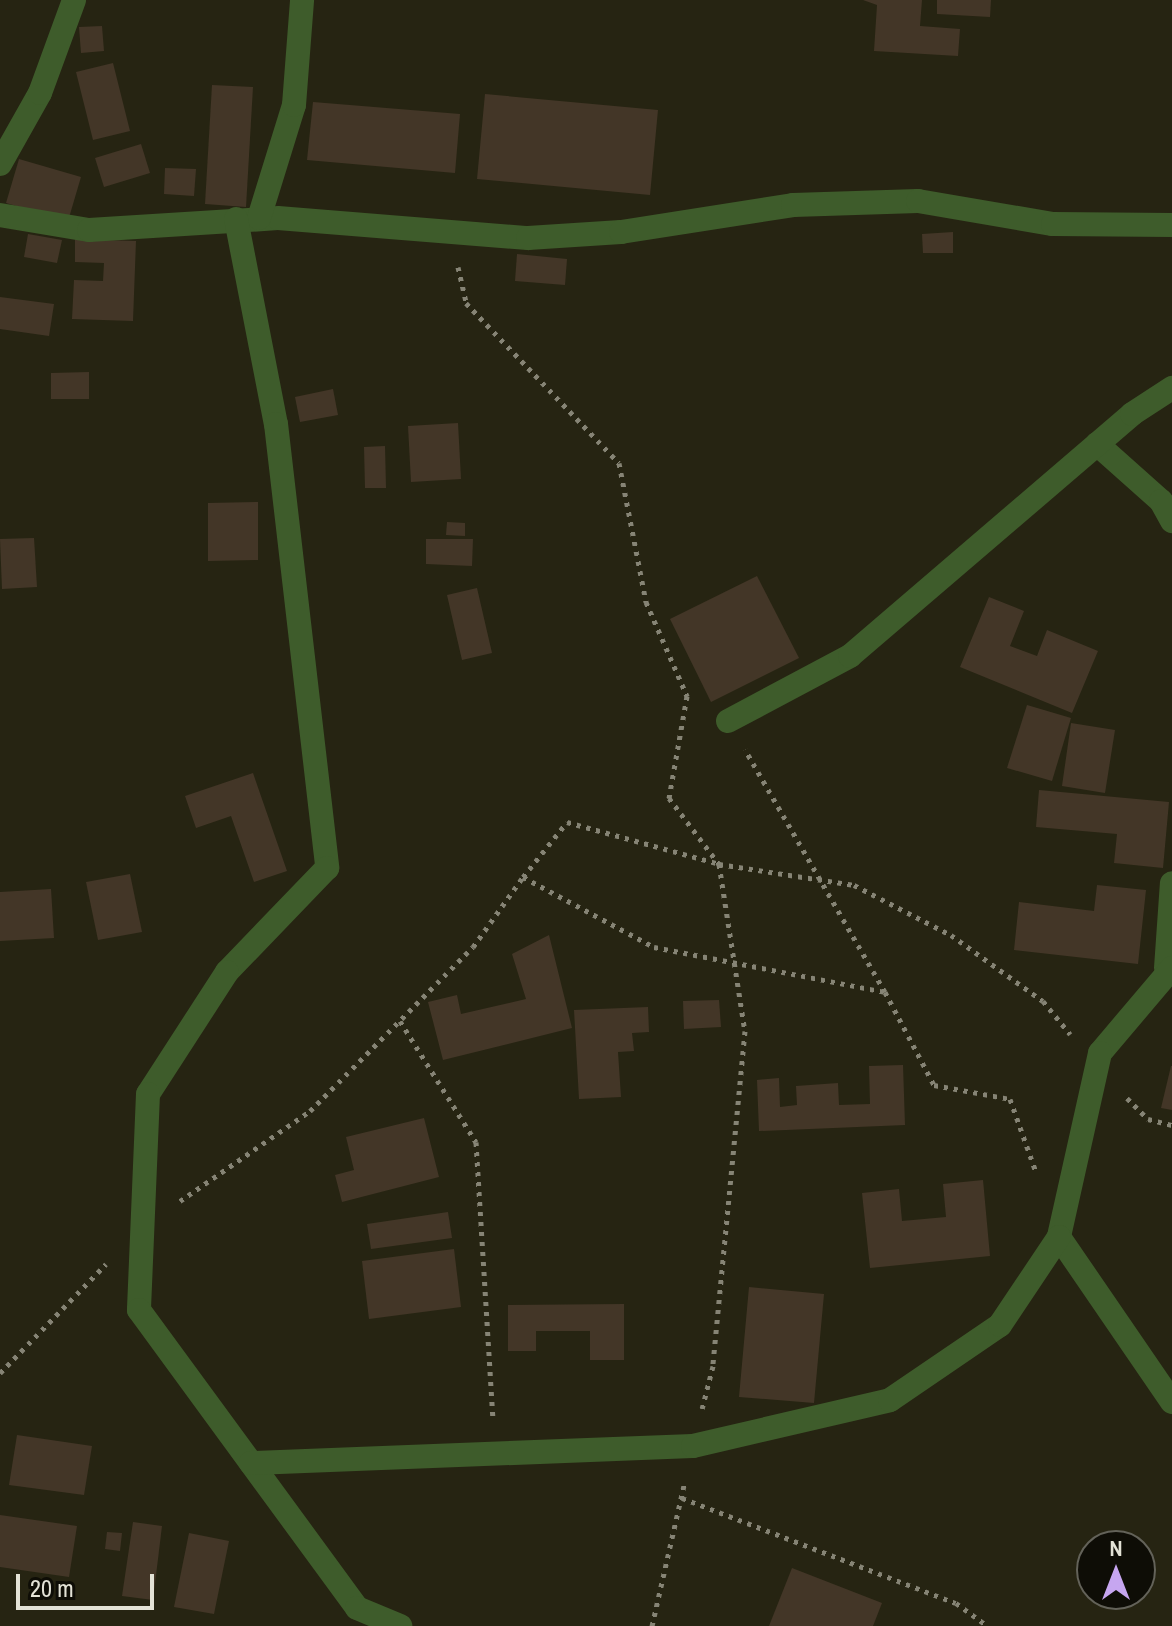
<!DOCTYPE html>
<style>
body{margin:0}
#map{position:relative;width:1172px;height:1626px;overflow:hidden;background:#262412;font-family:"Archivo Narrow",sans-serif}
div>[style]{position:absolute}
.building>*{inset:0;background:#433627}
.path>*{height:5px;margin-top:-2.5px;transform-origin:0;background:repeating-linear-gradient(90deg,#868475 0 4px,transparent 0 10px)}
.minor>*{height:24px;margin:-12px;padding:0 12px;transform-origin:12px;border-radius:12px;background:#3e5c2b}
span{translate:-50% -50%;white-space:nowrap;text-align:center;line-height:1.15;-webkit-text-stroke:8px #0e0d06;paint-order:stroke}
.north{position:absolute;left:1076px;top:1530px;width:80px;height:80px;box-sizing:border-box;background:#0e0d06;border:2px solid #636259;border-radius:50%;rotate:0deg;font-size:22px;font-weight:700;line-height:32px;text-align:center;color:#e3e2d6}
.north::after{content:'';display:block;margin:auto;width:28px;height:36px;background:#c6a6f0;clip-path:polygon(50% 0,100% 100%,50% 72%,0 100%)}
.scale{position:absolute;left:16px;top:1574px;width:138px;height:36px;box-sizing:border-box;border:4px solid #e3e2d6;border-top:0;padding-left:10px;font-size:24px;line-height:28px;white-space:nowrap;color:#e3e2d6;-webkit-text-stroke:6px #0e0d06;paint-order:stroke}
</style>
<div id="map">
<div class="building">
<div style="clip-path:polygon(863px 0,922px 0,920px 26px,960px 29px,958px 56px,874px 51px,877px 5px)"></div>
<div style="clip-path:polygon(937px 0,991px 0,990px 17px,937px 14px)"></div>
<div style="clip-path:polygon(102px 26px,104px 51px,81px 53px,79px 27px)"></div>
<div style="clip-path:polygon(113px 63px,130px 131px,93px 140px,76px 72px)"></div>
<div style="clip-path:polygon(212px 85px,253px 87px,246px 207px,205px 204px)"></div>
<div style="clip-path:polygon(485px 94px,658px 110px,650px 195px,477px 179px)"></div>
<div style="clip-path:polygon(313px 102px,460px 114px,455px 173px,307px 160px)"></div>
<div style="clip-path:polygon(141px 144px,150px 173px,104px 187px,95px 158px)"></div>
<div style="clip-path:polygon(19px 159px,81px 177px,68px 221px,6px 203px)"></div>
<div style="clip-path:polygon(165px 168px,196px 169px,194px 196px,164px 194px)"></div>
<div style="clip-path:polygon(953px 232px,953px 253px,923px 253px,922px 234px)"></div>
<div style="clip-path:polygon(28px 234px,62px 240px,57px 263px,24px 257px)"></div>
<div style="clip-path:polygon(75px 239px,136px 241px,133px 321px,72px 319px,74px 280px,103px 281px,104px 263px,75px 262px)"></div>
<div style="clip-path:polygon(517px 254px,567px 259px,565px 285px,515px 281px)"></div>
<div style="clip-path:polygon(0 297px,54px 304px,49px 336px,0 329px)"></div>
<div style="clip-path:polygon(89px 372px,89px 399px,51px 399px,51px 373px)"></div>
<div style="clip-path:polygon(333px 389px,338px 415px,300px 422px,295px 397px)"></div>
<div style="clip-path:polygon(458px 423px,461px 479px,411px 482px,408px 426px)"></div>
<div style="clip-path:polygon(385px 446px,386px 488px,365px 488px,364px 447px)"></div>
<div style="clip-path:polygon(258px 502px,258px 560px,208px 561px,208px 503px)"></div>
<div style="clip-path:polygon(447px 522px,465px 523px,465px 536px,446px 535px)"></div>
<div style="clip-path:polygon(34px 538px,37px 587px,2px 589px,0 539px)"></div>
<div style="clip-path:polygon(426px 539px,473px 539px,472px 566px,426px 564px)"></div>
<div style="clip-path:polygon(757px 576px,799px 658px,711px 702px,670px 619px)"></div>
<div style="clip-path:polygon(477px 588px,492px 653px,462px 660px,447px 595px)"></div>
<div style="clip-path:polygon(989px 597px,1024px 611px,1010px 646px,1037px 656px,1047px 630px,1098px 651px,1072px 713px,960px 667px)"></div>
<div style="clip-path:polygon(1027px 705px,1071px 718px,1052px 781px,1007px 768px)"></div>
<div style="clip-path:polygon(1071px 723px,1115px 730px,1105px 793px,1062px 786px)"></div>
<div style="clip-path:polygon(253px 773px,287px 871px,254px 882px,231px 816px,196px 828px,185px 796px)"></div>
<div style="clip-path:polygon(1039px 790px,1169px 802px,1163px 868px,1114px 863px,1117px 834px,1036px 827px)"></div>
<div style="clip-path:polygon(130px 874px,142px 932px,98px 940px,86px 882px)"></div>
<div style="clip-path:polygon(1097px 885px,1146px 890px,1138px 964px,1014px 950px,1019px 902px,1094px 911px)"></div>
<div style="clip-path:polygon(51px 889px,54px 938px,0 941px,0 892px)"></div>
<div style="clip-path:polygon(549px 935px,572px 1028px,443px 1060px,428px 1002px,457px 995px,461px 1014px,526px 999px,512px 954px)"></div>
<div style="clip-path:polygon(719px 1000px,721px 1027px,684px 1029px,683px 1001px)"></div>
<div style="clip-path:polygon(648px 1007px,649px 1032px,632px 1033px,634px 1051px,618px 1052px,621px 1097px,579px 1099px,574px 1010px)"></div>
<div style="clip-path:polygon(903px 1065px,905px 1125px,759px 1131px,757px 1080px,779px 1078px,780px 1107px,797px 1105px,796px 1086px,838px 1083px,839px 1105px,870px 1104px,869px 1066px)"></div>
<div style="clip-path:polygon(1171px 1066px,1172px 1066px,1172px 1110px,1161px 1108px)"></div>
<div style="clip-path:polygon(424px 1118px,439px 1177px,342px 1202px,335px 1175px,354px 1170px,346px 1137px)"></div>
<div style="clip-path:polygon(983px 1180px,990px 1256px,870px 1268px,862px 1193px,899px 1189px,902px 1221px,946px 1217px,943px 1184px)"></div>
<div style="clip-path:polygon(448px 1212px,452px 1238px,371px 1249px,367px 1224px)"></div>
<div style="clip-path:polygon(454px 1249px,461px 1307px,369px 1319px,362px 1261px)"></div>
<div style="clip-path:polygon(749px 1287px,824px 1294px,814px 1403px,739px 1397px)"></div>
<div style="clip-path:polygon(624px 1304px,624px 1360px,590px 1360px,590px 1331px,536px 1331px,536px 1351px,508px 1351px,508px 1305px)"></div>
<div style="clip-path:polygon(17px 1435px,92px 1446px,84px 1495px,9px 1485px)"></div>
<div style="clip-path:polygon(0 1515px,77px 1526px,69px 1577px,0 1567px)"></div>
<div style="clip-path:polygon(133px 1522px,162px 1526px,153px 1600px,122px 1596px)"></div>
<div style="clip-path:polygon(107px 1532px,122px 1533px,120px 1551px,105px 1549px)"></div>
<div style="clip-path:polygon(189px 1533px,229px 1541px,214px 1614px,174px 1607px)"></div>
<div style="clip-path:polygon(792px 1568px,882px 1603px,873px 1626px,769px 1626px)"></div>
</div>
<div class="path">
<div style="left:458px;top:267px;width:37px;rotate:77deg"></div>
<div style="left:466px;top:303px;width:221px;rotate:46.3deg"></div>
<div style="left:619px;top:463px;width:142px;rotate:79deg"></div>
<div style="left:646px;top:602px;width:103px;rotate:66.4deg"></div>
<div style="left:687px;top:696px;width:104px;rotate:100deg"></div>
<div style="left:669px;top:798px;width:83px;rotate:52.9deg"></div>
<div style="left:719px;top:864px;width:137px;rotate:8.8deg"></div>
<div style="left:854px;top:885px;width:109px;rotate:27.3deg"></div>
<div style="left:951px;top:935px;width:113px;rotate:35.7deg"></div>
<div style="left:1043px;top:1001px;width:43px;rotate:50.7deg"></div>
<div style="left:523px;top:877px;width:70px;rotate:-51.3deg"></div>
<div style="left:567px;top:822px;width:158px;rotate:15.4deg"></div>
<div style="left:719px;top:864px;width:169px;rotate:81.2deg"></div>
<div style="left:745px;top:1031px;width:337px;rotate:95.5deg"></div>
<div style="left:713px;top:1366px;width:44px;rotate:104.3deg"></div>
<div style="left:885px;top:992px;width:105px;rotate:62.2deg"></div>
<div style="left:934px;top:1085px;width:77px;rotate:10.4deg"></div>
<div style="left:1010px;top:1099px;width:77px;rotate:70.4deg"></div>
<div style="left:400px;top:1021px;width:143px;rotate:57.9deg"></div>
<div style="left:476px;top:1142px;width:276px;rotate:86.5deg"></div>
<div style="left:1127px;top:1098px;width:30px;rotate:45deg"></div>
<div style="left:1148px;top:1119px;width:25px;rotate:14deg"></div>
<div style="left:180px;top:1201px;width:158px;rotate:-34.7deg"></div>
<div style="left:310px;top:1111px;width:231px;rotate:-45.2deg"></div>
<div style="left:473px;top:947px;width:86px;rotate:-54.5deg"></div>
<div style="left:523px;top:877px;width:149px;rotate:28.1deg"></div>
<div style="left:654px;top:947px;width:235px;rotate:11deg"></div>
<div style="left:885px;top:992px;width:280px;rotate:-120deg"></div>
<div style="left:0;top:1373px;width:152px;rotate:-45.8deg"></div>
<div style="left:682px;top:1498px;width:293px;rotate:21deg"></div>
<div style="left:956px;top:1603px;width:39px;rotate:36deg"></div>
<div style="left:652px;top:1626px;width:149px;rotate:-77.2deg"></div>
</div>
<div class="minor">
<div style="left:0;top:164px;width:81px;rotate:-60.6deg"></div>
<div style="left:40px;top:93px;width:99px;rotate:-69.9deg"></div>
<div style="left:0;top:215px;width:90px;rotate:9.6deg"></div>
<div style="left:89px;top:230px;width:189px;rotate:-3.6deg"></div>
<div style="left:278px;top:218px;width:251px;rotate:4.6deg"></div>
<div style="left:528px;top:238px;width:93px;rotate:-3.7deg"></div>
<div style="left:621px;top:232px;width:174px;rotate:-8.9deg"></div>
<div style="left:793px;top:205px;width:125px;rotate:-1.8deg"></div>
<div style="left:918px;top:201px;width:137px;rotate:9.7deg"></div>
<div style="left:1053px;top:224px;width:119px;rotate:0.5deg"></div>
<div style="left:259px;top:218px;width:118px;rotate:-72.8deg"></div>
<div style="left:294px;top:105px;width:105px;rotate:-85.6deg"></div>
<div style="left:236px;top:219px;width:209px;rotate:79deg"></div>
<div style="left:276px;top:424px;width:447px;rotate:83.4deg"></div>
<div style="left:327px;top:868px;width:144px;rotate:133.9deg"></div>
<div style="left:227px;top:972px;width:145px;rotate:122.9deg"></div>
<div style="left:148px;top:1094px;width:216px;rotate:92.4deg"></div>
<div style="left:139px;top:1310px;width:369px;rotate:53.8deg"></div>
<div style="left:357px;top:1608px;width:47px;rotate:22.7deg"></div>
<div style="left:1097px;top:444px;width:86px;rotate:41.7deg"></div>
<div style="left:1161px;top:501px;width:23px;rotate:61deg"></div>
<div style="left:728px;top:721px;width:138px;rotate:-28deg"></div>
<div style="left:850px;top:656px;width:372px;rotate:-40.6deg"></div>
<div style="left:1132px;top:414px;width:48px;rotate:-33deg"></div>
<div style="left:1166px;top:968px;width:85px;rotate:-86deg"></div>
<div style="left:1172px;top:968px;width:111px;rotate:130.3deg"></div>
<div style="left:1100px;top:1053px;width:189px;rotate:102.6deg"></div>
<div style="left:1059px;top:1237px;width:200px;rotate:55.6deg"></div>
<div style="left:251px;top:1463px;width:442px;rotate:-2.2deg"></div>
<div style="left:693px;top:1446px;width:202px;rotate:-13.1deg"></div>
<div style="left:890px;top:1400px;width:133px;rotate:-34.3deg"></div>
<div style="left:1000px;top:1325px;width:106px;rotate:-56.2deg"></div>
</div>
<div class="north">N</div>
<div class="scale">20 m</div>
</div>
